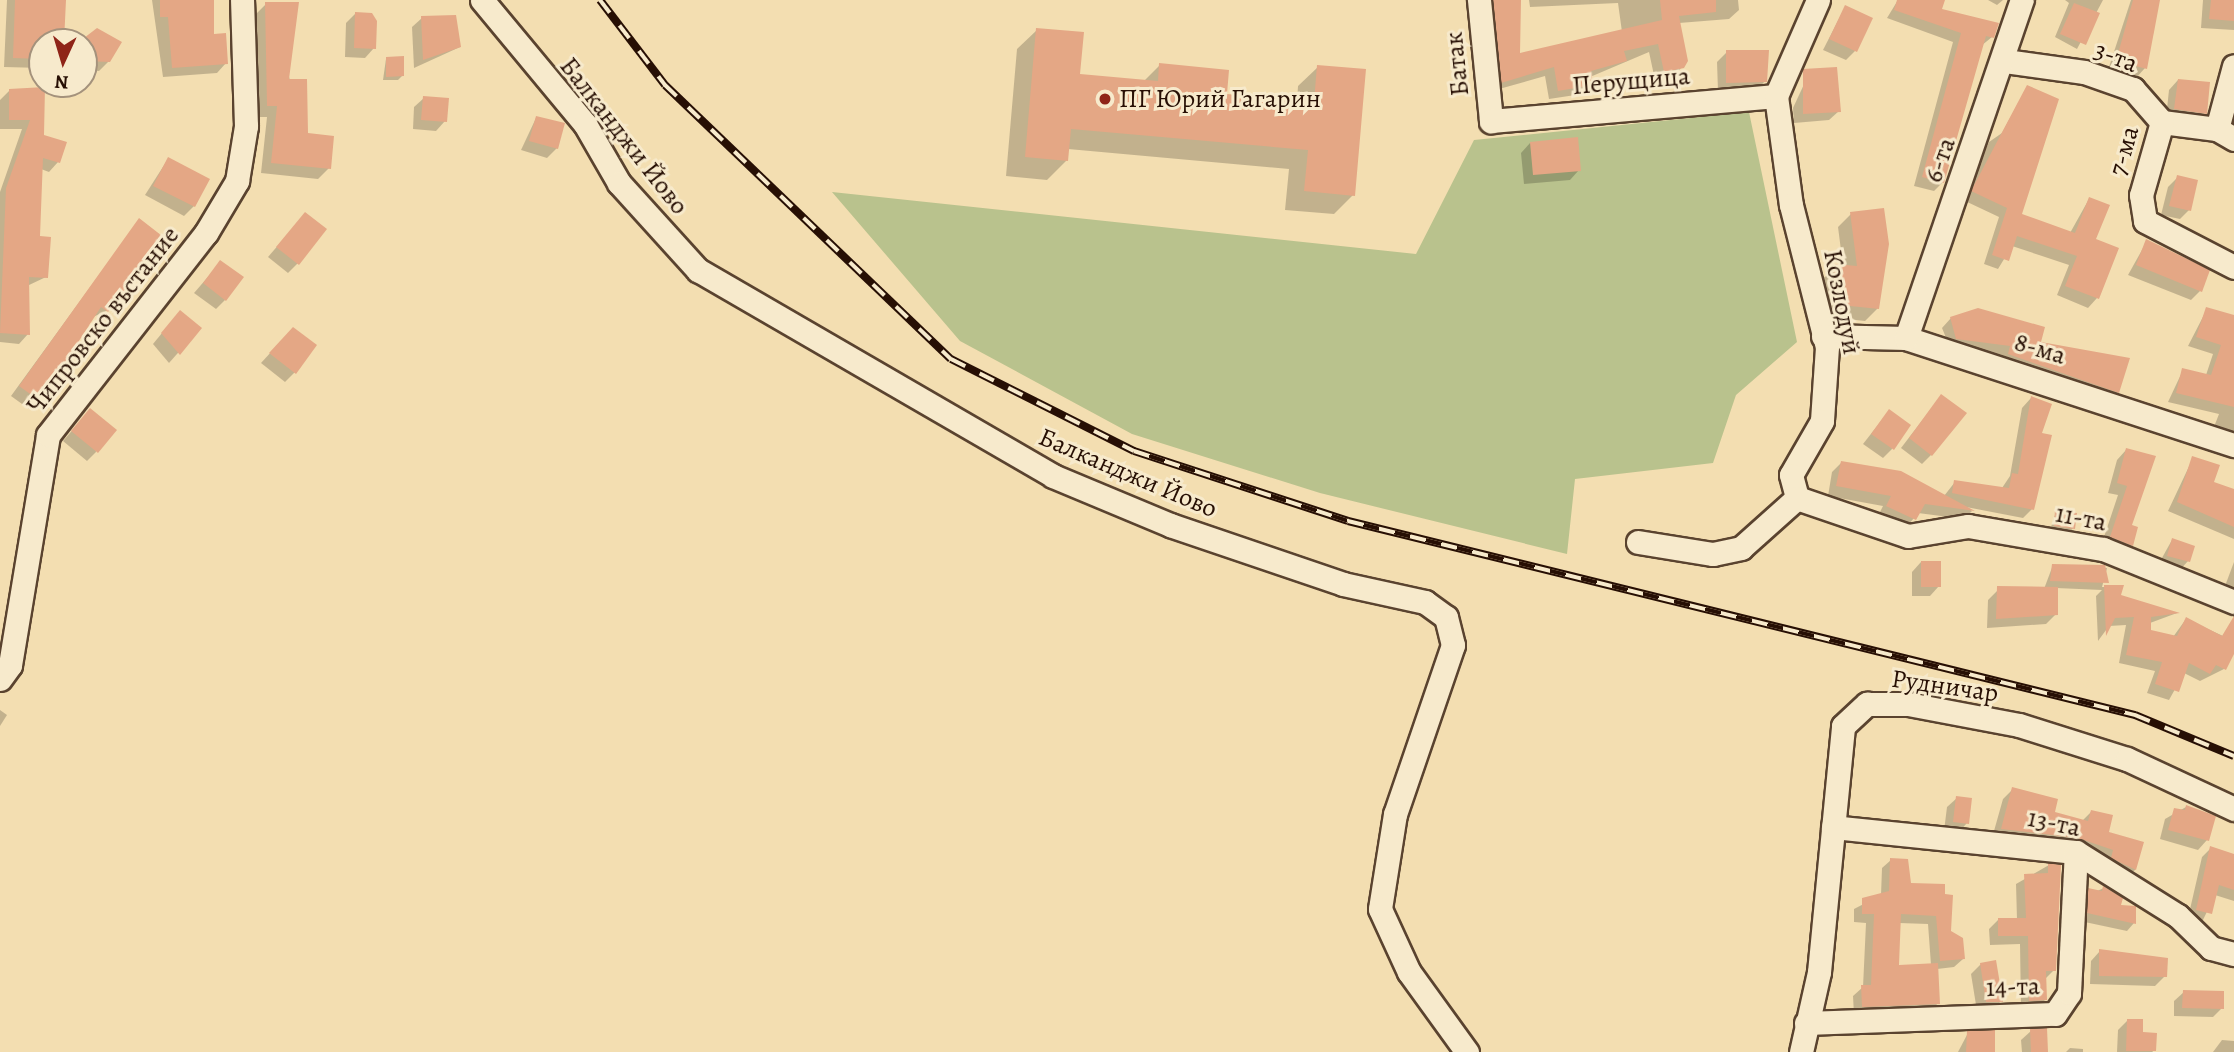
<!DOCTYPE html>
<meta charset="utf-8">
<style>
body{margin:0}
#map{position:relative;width:2234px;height:1052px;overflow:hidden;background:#f3deb1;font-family:Alegreya,serif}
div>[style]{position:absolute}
.green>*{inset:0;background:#b9c28d}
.shadow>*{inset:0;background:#0003}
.building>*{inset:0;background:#e4a785}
.roads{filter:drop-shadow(2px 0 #5a432f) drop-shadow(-2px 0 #5a432f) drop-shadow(0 2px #5a432f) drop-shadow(0 -2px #5a432f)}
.street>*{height:23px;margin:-11.5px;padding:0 11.5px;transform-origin:11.5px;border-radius:11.5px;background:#f7eacc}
.rail>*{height:8px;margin-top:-4px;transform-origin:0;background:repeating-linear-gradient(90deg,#f7eacc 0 16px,#270f04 0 32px);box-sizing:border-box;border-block:2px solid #270f04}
.dots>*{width:19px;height:19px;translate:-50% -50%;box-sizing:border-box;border:4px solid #f7eacc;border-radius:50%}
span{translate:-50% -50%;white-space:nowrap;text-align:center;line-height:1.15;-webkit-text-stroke:6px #f7eacc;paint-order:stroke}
.street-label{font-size:26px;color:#270f04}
.poi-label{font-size:26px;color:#270f04}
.left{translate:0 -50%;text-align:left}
.north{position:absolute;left:28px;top:28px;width:70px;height:70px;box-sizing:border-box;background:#f7eacc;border:2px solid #a4927c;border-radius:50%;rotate:184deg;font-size:19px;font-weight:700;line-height:28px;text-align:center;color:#270f04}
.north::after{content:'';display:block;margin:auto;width:24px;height:32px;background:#8f2418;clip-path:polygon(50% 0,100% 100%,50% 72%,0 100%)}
</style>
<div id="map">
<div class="green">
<div style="clip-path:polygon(1749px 112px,1797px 342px,1736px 395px,1713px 463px,1575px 479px,1567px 554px,1320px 493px,1132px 434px,960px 341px,832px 192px,1416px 254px,1474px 140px)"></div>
</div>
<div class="shadow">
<div style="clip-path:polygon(7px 0,65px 0,63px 38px,87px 40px,109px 61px,99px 71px,84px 70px,84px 42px,42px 42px,42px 68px,4px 67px)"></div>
<div style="clip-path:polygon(152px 0,212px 0,212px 36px,226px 63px,217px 73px,163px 77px)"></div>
<div style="clip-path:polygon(1491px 0,1519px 0,1519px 55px,1622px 32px,1618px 3px,1530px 7px,1529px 0,1738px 0,1739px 10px,1729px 19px,1679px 23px,1682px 67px,1672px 77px,1655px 80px,1649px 52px,1590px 77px,1582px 94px,1549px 99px,1545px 76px,1492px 91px,1484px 8px)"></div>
<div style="clip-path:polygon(1898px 0,1943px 0,1940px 10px,1992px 37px,1981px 46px,1943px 182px,1934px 191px,1914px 186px,1953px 42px,1887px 18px)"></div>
<div style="clip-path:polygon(1988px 0,2003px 0,1997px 5px)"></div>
<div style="clip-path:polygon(2065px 0,2103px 0,2077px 49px,2055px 37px,2069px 3px)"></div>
<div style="clip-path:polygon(2131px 0,2158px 0,2145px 68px,2136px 78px,2108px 70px)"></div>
<div style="clip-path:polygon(2203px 0,2234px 0,2234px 30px,2201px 28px)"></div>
<div style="clip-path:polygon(266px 4px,307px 134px,329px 168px,318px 179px,261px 173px,267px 117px,257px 117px,255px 15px)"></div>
<div style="clip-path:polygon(1845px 7px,1855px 51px,1846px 60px,1823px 50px)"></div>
<div style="clip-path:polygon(355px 14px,374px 48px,365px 58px,345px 57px,346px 23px)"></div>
<div style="clip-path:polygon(422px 18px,460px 47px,414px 68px,412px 27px)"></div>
<div style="clip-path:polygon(1037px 30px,1078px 76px,1143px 82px,1160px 65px,1225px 96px,1297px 102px,1298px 86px,1318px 67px,1353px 195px,1334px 214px,1285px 210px,1289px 169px,1068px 149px,1067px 160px,1047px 180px,1006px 176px,1017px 49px)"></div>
<div style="clip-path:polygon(1727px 52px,1765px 81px,1756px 91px,1718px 91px,1717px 62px)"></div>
<div style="clip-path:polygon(386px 59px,402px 76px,398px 80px,383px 80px)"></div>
<div style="clip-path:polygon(1806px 80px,1839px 111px,1829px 120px,1794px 123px,1793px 108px)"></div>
<div style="clip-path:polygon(2178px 80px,2205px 113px,2195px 122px,2166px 118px,2169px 90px)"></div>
<div style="clip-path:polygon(2027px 87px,2020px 215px,2070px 233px,2089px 199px,2097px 298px,2088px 308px,2057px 295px,2069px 265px,2012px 246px,1998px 269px,1984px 264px,1999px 217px,1963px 200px,1989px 142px,2002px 133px)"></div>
<div style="clip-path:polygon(10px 90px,58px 162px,49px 172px,41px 169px,38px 238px,46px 277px,27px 286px,28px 334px,19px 344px,0 342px,0 192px,22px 129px,0 129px,0 100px)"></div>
<div style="clip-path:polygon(424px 98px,445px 121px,436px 131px,413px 129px,414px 107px)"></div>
<div style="clip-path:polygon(536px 118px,557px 148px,547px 158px,521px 150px)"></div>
<div style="clip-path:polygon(1530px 143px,1579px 170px,1570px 180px,1524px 184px,1521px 153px)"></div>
<div style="clip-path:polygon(168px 159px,194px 206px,184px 216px,145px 195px)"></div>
<div style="clip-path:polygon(2178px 177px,2189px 210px,2180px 219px,2161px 215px,2168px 187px)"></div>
<div style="clip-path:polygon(305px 214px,298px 263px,288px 273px,268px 257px)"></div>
<div style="clip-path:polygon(1851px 214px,1878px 308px,1865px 321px,1819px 316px,1823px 278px,1843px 266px,1838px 227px)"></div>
<div style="clip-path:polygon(139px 220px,164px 239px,106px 311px,93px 317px,29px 409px,11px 396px)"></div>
<div style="clip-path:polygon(2147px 241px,2200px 291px,2191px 300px,2128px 275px)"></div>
<div style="clip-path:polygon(221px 262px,225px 300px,216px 309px,194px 293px)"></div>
<div style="clip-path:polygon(2207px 309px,2234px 318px,2234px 439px,2212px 432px,2219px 414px,2168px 402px,2183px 370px,2206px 375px,2213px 354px,2188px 346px)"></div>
<div style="clip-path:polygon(1951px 318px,2039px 343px,2118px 392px,2108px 401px,1999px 363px,2002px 355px,1951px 350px,1942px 328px)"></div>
<div style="clip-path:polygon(171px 322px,200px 328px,169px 363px,153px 344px)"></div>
<div style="clip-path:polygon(283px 339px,295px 372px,285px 382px,261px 363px)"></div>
<div style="clip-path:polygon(1941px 396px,1931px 455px,1922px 464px,1901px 448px)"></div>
<div style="clip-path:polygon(2031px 398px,2039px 434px,2032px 509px,2023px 518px,1966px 507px,1972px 511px,1964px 519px,1918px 513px,1905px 529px,1878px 516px,1883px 506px,1828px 496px,1832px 472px,1842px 462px,1944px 496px,1955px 482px,2002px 488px,2010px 476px,2022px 408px)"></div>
<div style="clip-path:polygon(90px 410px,96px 452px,87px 461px,63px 441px)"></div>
<div style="clip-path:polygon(1889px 411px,1892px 449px,1883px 458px,1863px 444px)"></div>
<div style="clip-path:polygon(2126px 450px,2132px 545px,2122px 555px,2101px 546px,2118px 495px,2108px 493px,2117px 460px)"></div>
<div style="clip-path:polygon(2193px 458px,2212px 483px,2234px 491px,2234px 539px,2168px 511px)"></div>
<div style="clip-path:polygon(2056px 512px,2073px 528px,2069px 533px,2050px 530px)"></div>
<div style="clip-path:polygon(2172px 540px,2188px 561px,2179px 571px,2158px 565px)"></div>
<div style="clip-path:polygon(1921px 562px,1939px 586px,1930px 596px,1912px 596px,1912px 572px)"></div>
<div style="clip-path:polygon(2234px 562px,2234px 599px,2222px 594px)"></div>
<div style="clip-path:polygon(2053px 565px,2107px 568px,2102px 587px,2121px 587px,2119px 596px,2177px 613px,2150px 623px,2150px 632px,2173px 637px,2186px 619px,2234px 641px,2224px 669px,2200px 681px,2184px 673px,2169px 700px,2147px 693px,2155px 671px,2119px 663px,2126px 625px,2109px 626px,2098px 641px,2096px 596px,2102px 590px,2056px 588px,2056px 614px,2046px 624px,1987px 628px,1988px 600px,1998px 590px,2044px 589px)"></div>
<div style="clip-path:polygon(0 710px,7px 715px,0 726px)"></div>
<div style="clip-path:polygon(2013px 789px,2053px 813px,2082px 821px,2091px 812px,2106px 833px,2142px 843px,2135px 870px,2125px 879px,1992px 838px,2003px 799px)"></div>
<div style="clip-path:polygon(1957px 798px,1967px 823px,1958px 833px,1944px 831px,1947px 807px)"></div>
<div style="clip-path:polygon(2186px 807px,2207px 840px,2198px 850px,2160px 839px,2165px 819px)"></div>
<div style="clip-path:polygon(2211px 848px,2234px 856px,2234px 901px,2215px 895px,2202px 922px,2188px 918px,2202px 857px)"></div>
<div style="clip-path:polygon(evenodd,1891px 860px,1909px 885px,1943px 886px,1949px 932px,1963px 959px,1954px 967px,1937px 969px,1938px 1003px,1930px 1012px,1854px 1015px,1853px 996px,1863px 987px,1866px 923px,1854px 922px,1854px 909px,1881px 895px,1882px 868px,1891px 860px,1899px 923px,1928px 924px,1931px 965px,1897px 967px,1899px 923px)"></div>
<div style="clip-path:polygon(2049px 865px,2054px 970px,2045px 979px,2045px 1000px,2036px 1009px,2021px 1009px,2020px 944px,1990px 945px,1989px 929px,1998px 920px,2017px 920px,2016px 884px)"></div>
<div style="clip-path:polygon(2104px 888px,2134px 923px,2127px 931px,2080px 921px,2081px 898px)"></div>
<div style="clip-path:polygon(2100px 951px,2165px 976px,2155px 986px,2090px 984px,2091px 961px)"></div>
<div style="clip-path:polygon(1981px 964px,2001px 1001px,1992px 1011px,1977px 1011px,1971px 974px)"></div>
<div style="clip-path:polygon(2184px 992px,2222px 1008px,2213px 1017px,2174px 1016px,2174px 1001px)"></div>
<div style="clip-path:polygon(2127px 1021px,2141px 1034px,2153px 1052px,2117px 1052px,2118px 1030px)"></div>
<div style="clip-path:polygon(2031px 1031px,2046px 1052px,2022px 1052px,2021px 1040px)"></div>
<div style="clip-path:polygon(1968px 1033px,1993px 1052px,1958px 1052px)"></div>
<div style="clip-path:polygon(2222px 1040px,2234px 1041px,2234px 1052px,2213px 1052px)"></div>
<div style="clip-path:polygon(2070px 1048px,2083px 1049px,2083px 1052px,2066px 1052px)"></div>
</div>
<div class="building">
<div style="clip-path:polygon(15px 0,66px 0,64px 42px,42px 42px,42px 59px,13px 58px)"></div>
<div style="clip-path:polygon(160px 0,214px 0,214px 34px,226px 33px,228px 64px,172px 68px,168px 17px,160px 17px)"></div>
<div style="clip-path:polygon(1493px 0,1521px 0,1520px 53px,1662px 20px,1660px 0,1716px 0,1716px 12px,1679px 16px,1688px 61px,1684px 68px,1664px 72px,1658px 44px,1624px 51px,1627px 61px,1591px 71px,1593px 85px,1558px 91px,1554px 67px,1501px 83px)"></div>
<div style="clip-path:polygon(1897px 0,1945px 0,1942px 9px,1999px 23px,1994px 38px,1986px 36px,1944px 183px,1922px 177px,1961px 33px,1894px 10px)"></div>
<div style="clip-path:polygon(2133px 0,2160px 0,2147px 69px,2116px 61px)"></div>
<div style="clip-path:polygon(2211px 0,2234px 0,2234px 21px,2209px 19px)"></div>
<div style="clip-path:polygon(265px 2px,299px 2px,289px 79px,307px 79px,308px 133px,334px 136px,331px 169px,271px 163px,277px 106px,267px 106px)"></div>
<div style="clip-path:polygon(2074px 3px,2100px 13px,2086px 45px,2060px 34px)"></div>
<div style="clip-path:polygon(1845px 5px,1873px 18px,1857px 52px,1829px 39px)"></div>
<div style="clip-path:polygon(355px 12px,372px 13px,377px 21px,376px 49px,354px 48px)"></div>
<div style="clip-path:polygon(456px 15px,461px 47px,423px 60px,421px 16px)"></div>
<div style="clip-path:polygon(97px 28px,122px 42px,110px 62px,84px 61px,84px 38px)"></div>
<div style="clip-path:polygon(1036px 28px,1084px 32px,1080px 74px,1158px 81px,1159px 63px,1229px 70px,1227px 94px,1314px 102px,1317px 65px,1366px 69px,1355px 196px,1304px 191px,1308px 150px,1071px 129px,1068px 161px,1025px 157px)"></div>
<div style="clip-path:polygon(1726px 50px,1769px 50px,1767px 82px,1726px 83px)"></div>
<div style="clip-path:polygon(404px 56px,404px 76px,386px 77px,386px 57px)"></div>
<div style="clip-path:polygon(1837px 67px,1841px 112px,1803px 114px,1803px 69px)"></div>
<div style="clip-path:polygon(2178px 79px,2210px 82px,2207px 114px,2174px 109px)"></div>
<div style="clip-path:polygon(2027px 85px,2059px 99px,2022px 214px,2075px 233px,2089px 197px,2110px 205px,2096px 239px,2119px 248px,2099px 299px,2065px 286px,2077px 256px,2017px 236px,2009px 261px,1992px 255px,2007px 208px,1971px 191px)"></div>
<div style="clip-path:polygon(45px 87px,44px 135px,67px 142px,60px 163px,43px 158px,40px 236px,51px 237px,48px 278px,29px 277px,30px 335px,0 333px,6px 188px,30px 120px,9px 120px,9px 89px)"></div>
<div style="clip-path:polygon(423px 96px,449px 98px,447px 122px,421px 120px)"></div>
<div style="clip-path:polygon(536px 116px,565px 123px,558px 149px,529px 141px)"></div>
<div style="clip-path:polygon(1578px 137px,1581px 171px,1533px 175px,1530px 142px)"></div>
<div style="clip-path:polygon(168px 157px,210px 179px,195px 207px,153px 186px)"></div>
<div style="clip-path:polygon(2177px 175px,2198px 180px,2191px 211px,2169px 206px)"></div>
<div style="clip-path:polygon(1884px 208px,1889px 244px,1879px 309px,1831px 304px,1835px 264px,1857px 266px,1850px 212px)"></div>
<div style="clip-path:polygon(305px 212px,327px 229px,299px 265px,276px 247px)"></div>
<div style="clip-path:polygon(139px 218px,166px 239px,108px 312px,101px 307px,40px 401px,19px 386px)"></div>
<div style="clip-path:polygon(2146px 239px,2210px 270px,2202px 292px,2136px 265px)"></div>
<div style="clip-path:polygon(220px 260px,244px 277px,226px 301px,203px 283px)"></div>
<div style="clip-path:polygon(2206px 307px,2234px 315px,2234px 407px,2176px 393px,2182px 368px,2211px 375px,2221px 345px,2196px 337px)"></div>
<div style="clip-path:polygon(1978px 308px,2045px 327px,2041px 342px,2130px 358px,2119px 393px,2008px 354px,2010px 346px,1956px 339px,1950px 317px)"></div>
<div style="clip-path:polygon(180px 310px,202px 328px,180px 355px,161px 333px)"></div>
<div style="clip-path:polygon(293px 327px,317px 345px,296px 374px,269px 353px)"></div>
<div style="clip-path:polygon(1941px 394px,1967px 413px,1932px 456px,1909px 438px)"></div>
<div style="clip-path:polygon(2031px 396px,2052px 404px,2042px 433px,2052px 435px,2034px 510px,1952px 493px,1954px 480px,2009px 488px,2012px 473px,2018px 474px)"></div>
<div style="clip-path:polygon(90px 408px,117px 430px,98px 453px,71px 431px)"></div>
<div style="clip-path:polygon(1889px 409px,1911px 425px,1894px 450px,1871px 434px)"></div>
<div style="clip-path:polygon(2126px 448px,2156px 456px,2132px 525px,2138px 527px,2133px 546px,2110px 537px,2127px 486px,2117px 483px)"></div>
<div style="clip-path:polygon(2192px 456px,2220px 465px,2214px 482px,2234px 489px,2234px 527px,2177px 502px)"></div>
<div style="clip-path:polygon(1841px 461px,1901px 471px,1975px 511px,1925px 504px,1916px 520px,1886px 506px,1891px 496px,1836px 486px)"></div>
<div style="clip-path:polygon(2055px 510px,2077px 513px,2075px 529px,2054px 526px)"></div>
<div style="clip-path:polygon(2172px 538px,2195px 546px,2190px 562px,2167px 556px)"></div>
<div style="clip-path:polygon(1921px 561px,1941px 561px,1941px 587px,1921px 587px)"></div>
<div style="clip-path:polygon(2052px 564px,2105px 565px,2109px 583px,2050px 581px)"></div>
<div style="clip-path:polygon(2104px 585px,2124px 585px,2121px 595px,2180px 613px,2151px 617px,2151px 630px,2177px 636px,2186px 617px,2222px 636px,2234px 616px,2234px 654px,2226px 670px,2216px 665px,2210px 674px,2189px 663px,2179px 692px,2155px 684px,2162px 662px,2126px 655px,2134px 617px,2115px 618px,2106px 636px)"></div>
<div style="clip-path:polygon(1997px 586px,2058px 587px,2058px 615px,1996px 619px)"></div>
<div style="clip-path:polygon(2012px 787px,2058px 799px,2055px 812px,2088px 821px,2091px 810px,2113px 815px,2109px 832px,2144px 842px,2136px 870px,2111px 858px,2113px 850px,2078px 838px,2001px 829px)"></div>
<div style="clip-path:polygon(1956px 796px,1972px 798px,1969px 824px,1953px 822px)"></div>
<div style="clip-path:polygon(2186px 805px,2216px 816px,2209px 841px,2168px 830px,2174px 808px,2185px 810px)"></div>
<div style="clip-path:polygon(2210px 846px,2234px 854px,2234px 890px,2219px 885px,2212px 914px,2196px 910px)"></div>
<div style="clip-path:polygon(1890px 858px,1908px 859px,1911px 883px,1945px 884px,1945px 894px,1953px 895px,1951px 931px,1963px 938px,1965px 959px,1940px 961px,1936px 916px,1901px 914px,1899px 965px,1938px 963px,1940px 1004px,1862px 1007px,1861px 985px,1871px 985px,1874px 914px,1862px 914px,1862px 898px,1889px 891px)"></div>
<div style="clip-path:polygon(2048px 863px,2061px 865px,2056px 971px,2046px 971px,2047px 1000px,2029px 1001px,2028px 936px,1998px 936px,1998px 918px,2026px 918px,2024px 874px,2048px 873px)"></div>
<div style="clip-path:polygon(2103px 886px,2123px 898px,2121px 905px,2136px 906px,2136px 924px,2087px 913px,2088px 888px,2102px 891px)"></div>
<div style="clip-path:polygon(2099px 949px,2168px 958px,2167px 977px,2099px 976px)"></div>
<div style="clip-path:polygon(1996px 960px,2003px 1002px,1986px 1002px,1980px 963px)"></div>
<div style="clip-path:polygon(2183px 990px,2224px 991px,2224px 1009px,2182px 1008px)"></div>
<div style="clip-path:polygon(2127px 1019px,2143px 1019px,2143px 1032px,2157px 1033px,2156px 1051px,2126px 1051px)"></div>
<div style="clip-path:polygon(2047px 1028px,2048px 1052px,2031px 1052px,2030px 1029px)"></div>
<div style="clip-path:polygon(1995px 1030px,1995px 1052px,1966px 1052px,1967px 1031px)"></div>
</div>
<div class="roads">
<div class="street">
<div style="left:482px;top:0;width:161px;rotate:50.3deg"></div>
<div style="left:585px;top:124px;width:68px;rotate:60deg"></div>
<div style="left:619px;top:183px;width:118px;rotate:47.8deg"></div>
<div style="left:698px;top:270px;width:410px;rotate:30.1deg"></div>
<div style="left:1053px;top:476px;width:127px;rotate:22.7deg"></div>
<div style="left:1170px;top:525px;width:183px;rotate:18.8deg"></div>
<div style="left:1343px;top:584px;width:84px;rotate:12.4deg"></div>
<div style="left:1425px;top:602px;width:26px;rotate:36deg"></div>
<div style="left:1446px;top:617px;width:29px;rotate:76deg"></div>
<div style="left:1453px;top:645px;width:179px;rotate:108.9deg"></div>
<div style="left:1395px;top:814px;width:96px;rotate:99deg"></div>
<div style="left:1380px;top:909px;width:69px;rotate:65.3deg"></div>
<div style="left:1409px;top:972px;width:99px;rotate:54.1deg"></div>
<div style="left:1479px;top:0;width:122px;rotate:84.3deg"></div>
<div style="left:1491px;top:121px;width:286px;rotate:-5deg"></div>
<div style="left:1818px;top:0;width:105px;rotate:113.6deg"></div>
<div style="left:1776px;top:96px;width:110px;rotate:82.2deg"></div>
<div style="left:1791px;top:205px;width:146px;rotate:75.8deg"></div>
<div style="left:1827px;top:347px;width:74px;rotate:93.9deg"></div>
<div style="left:1822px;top:421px;width:62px;rotate:119.9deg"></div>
<div style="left:1791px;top:475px;width:24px;rotate:75deg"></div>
<div style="left:1797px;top:498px;width:117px;rotate:18.9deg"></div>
<div style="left:1908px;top:536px;width:61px;rotate:-9.5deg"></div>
<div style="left:1968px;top:526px;width:137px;rotate:9.7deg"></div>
<div style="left:2103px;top:549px;width:141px;rotate:22deg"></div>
<div style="left:2005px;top:61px;width:80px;rotate:7.9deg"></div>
<div style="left:2084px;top:72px;width:52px;rotate:19.1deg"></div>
<div style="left:2133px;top:89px;width:44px;rotate:48.7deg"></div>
<div style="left:2162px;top:122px;width:55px;rotate:7.3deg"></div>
<div style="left:2217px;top:129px;width:20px;rotate:30deg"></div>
<div style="left:2162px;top:122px;width:76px;rotate:106deg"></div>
<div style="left:2141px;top:195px;width:26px;rotate:81deg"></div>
<div style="left:2145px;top:221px;width:100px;rotate:27.3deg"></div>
<div style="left:2217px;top:129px;width:65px;rotate:-74.9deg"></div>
<div style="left:1823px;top:336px;width:83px;rotate:1.4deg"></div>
<div style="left:1906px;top:338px;width:345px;rotate:18.1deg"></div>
<div style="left:1906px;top:338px;width:357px;rotate:-71.1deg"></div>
<div style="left:1638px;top:542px;width:76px;rotate:9.1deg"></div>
<div style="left:1713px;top:554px;width:29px;rotate:-12deg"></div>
<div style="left:1741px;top:548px;width:75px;rotate:-41.8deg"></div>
<div style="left:0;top:679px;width:17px;rotate:-54deg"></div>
<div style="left:10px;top:665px;width:233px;rotate:-80.6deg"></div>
<div style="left:48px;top:435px;width:256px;rotate:-52deg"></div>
<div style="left:206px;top:233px;width:61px;rotate:-59.2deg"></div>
<div style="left:237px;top:181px;width:56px;rotate:-80.7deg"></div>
<div style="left:246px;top:126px;width:126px;rotate:-91.8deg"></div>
<div style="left:1833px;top:827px;width:244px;rotate:5.9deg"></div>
<div style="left:2076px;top:852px;width:120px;rotate:32.1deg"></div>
<div style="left:2178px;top:916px;width:46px;rotate:44.1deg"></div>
<div style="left:2211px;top:948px;width:24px;rotate:15deg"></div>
<div style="left:1806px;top:1023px;width:249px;rotate:-2.1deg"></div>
<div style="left:2055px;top:1014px;width:25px;rotate:-56deg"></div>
<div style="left:2069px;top:993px;width:141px;rotate:-87.2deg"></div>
<div style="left:1801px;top:1052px;width:82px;rotate:-77.3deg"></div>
<div style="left:1819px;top:972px;width:247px;rotate:-84.4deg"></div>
<div style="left:1843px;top:726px;width:33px;rotate:-43deg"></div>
<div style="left:1867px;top:704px;width:41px"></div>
<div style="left:1908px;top:704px;width:113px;rotate:10.7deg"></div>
<div style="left:2019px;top:725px;width:113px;rotate:17.5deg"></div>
<div style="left:2127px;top:759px;width:118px;rotate:25deg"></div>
</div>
</div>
<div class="rail">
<div style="left:600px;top:0;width:107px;rotate:52.6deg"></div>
<div style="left:665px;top:85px;width:396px;rotate:43.8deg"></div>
<div style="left:951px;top:359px;width:205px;rotate:26.7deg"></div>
<div style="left:1134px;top:451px;width:225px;rotate:18.1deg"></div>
<div style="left:1348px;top:521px;width:811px;rotate:13.85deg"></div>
<div style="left:2135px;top:715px;width:107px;rotate:22.5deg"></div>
</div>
<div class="dots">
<div style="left:1105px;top:99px;background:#8f2418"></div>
</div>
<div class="street-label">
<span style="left:2116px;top:57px;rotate:21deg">3-та</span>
<span style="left:1457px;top:64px;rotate:-96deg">Батак</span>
<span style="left:1631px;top:81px;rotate:-5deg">Перущица</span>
<span style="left:624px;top:136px;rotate:52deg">Балканджи Йово</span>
<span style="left:2124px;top:151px;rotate:-74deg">7-ма</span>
<span style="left:1940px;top:160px;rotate:-70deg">6-та</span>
<span style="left:1842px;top:302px;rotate:79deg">Козлодуй</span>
<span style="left:103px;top:320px;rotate:-52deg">Чипровско въстание</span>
<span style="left:2040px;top:349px;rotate:17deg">8-ма</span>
<span style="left:1128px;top:473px;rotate:23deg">Балканджи Йово</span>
<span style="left:2081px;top:518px;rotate:11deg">11-та</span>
<span style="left:1945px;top:686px;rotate:8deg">Рудничар</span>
<span style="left:2054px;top:823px;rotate:12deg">13-та</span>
<span style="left:2013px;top:987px;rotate:-2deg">14-та</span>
</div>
<div class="poi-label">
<span class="left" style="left:1119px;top:99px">ПГ Юрий Гагарин</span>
</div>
<div class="north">N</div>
</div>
